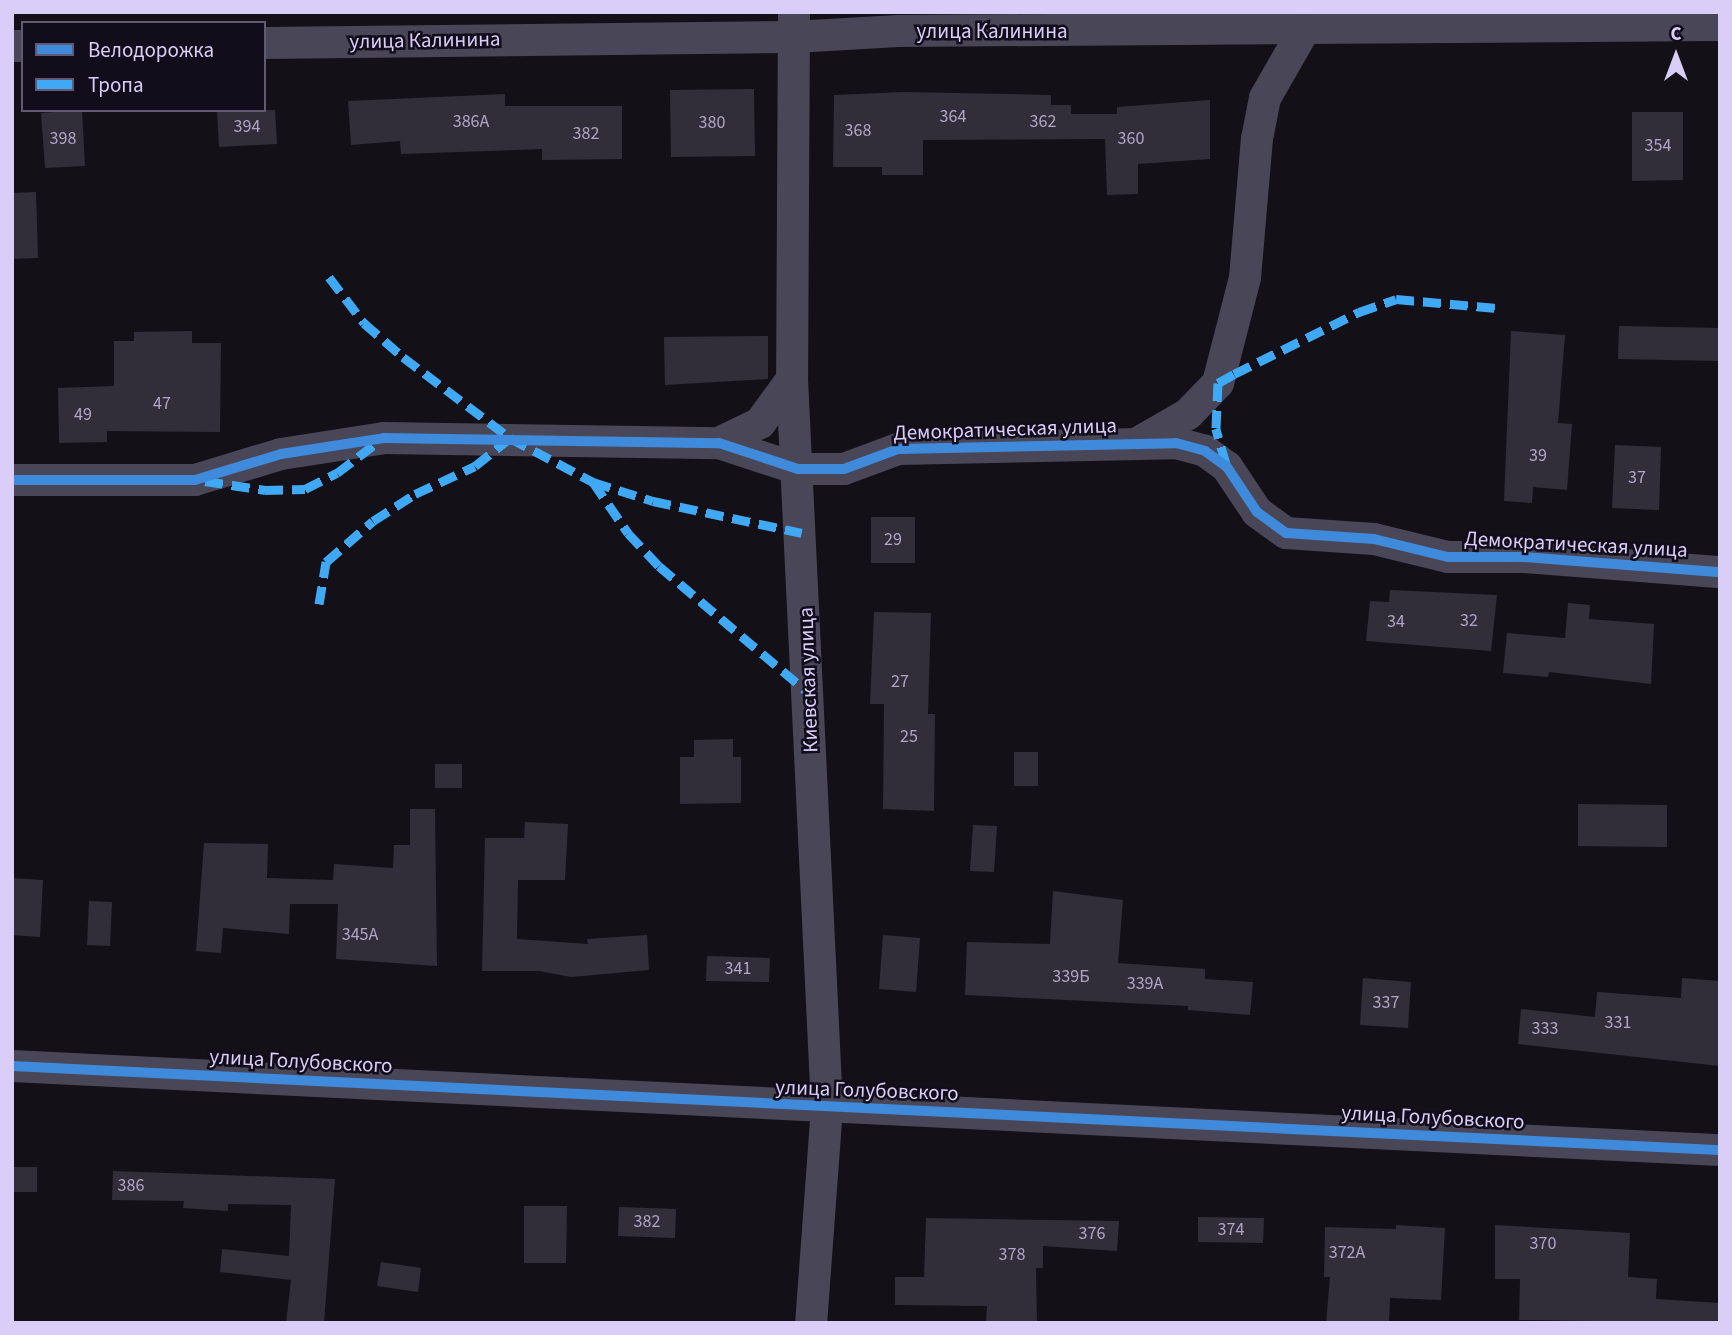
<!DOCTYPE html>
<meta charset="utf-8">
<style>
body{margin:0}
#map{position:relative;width:1732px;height:1335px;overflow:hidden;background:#131017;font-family:"Source Sans 3",sans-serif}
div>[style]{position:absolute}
.building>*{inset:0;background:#322e39}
.street>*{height:32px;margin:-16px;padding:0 16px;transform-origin:16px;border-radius:16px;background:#494657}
.quiet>*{height:9px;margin-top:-4.5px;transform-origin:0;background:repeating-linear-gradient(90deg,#3fa9f5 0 18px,transparent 0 27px)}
.cycleway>*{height:10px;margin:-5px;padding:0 5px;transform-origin:5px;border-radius:5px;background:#408adc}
span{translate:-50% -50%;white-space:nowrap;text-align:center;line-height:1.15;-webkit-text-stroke:5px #120d1a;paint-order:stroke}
.number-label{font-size:18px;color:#b0a5c8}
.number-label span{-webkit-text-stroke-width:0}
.street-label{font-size:21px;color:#dacdf8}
.frame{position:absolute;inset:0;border:14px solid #dacdf8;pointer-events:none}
.legend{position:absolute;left:21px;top:21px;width:245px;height:91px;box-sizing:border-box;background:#120d1a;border:2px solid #625a73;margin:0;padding:9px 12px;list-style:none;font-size:21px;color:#dacdf8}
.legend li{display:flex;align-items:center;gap:14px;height:35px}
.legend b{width:35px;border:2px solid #625a73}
.north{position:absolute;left:1641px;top:21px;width:70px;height:70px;-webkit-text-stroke:5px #120d1a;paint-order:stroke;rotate:0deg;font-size:19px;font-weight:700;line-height:28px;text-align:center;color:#dacdf8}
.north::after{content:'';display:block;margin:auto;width:24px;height:32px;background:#dacdf8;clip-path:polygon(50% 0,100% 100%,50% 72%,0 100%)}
</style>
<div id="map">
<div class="building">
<div style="clip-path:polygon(754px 89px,755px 156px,671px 157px,670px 90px)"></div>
<div style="clip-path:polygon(904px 92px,1051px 95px,1051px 105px,1071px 105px,1071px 114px,1117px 114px,1117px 107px,1210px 100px,1210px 159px,1138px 164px,1138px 194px,1107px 195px,1105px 139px,923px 140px,923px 175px,882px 175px,882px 167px,833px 167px,834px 95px)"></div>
<div style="clip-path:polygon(505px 94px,505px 106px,622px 106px,622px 159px,542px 160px,542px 149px,401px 154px,400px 141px,351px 145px,348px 101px)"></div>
<div style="clip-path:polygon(82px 110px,85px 166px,45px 168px,41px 113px)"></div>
<div style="clip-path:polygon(217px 110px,275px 110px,277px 144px,219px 147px)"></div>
<div style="clip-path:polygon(1632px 112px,1683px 112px,1683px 180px,1632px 181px)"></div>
<div style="clip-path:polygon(36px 192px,38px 258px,12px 259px,12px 193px)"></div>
<div style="clip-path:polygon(1619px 326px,1720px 328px,1720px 361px,1618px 359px)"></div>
<div style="clip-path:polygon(192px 331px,192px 343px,221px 343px,220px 432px,107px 431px,107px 442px,59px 443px,58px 388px,114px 386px,114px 341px,134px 341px,134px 332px)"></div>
<div style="clip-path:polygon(1511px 331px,1565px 335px,1558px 423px,1572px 424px,1567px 490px,1533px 487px,1532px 503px,1504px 501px)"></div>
<div style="clip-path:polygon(768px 336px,768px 379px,665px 385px,664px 337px)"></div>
<div style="clip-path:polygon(1615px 445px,1661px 447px,1659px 510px,1612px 508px)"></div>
<div style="clip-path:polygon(871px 517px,915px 517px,915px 563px,871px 563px)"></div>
<div style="clip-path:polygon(1390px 590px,1497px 595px,1491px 651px,1366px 641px,1370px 601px,1389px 602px)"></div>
<div style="clip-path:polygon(1568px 603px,1590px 605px,1589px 619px,1654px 624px,1651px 684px,1549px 672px,1548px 677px,1503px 673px,1507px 633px,1565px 638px)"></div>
<div style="clip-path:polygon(874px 612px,931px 613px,928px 714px,935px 714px,934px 811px,883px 809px,884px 704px,870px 704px)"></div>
<div style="clip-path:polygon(733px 739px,733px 757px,741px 757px,741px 803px,680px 804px,680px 757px,694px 757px,694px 740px)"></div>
<div style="clip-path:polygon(1014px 752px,1038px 752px,1038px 786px,1014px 786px)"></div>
<div style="clip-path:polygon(435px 764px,462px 764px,462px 788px,435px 788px)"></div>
<div style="clip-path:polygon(1578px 804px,1667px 805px,1667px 847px,1578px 846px)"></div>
<div style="clip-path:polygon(410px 809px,435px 809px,437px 966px,336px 959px,338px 904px,290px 904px,289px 934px,223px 928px,221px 953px,196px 951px,204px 843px,268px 844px,267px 878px,333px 880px,334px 864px,393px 868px,394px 845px,410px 845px)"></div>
<div style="clip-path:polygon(525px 822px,568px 824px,565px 880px,518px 880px,517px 939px,588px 944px,587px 939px,647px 935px,649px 970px,571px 977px,539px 971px,482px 971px,485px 838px,524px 838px)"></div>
<div style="clip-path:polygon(973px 825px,997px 826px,994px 872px,970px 871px)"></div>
<div style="clip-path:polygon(12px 878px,43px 880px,40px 937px,12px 935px)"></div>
<div style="clip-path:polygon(1053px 891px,1123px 900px,1118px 963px,1205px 969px,1205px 979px,1253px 982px,1250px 1015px,1188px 1010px,1188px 1006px,965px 995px,967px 942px,1050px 944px)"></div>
<div style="clip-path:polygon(89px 901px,112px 902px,110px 946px,87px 945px)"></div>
<div style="clip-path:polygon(883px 935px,920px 938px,916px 992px,879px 989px)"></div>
<div style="clip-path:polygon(707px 956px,770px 958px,769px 982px,706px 981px)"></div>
<div style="clip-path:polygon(1363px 978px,1411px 982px,1408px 1028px,1360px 1025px)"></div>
<div style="clip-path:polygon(1682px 978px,1720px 981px,1720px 1066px,1518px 1044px,1521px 1009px,1595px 1017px,1597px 992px,1681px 998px)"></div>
<div style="clip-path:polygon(12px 1167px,37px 1167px,37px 1192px,12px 1192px)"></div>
<div style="clip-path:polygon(113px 1171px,335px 1179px,324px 1323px,286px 1323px,291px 1280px,220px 1272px,222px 1249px,289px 1256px,291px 1205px,228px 1204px,228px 1211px,183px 1208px,184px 1201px,112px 1200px)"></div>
<div style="clip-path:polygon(524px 1206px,567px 1206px,566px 1263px,524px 1263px)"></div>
<div style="clip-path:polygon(619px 1207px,676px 1209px,675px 1238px,618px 1236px)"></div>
<div style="clip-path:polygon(1198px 1217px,1264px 1218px,1263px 1243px,1198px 1242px)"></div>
<div style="clip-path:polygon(926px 1218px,1119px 1221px,1117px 1251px,1043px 1246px,1043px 1268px,1036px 1268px,1037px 1323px,986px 1323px,987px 1306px,895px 1305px,895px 1277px,924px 1277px)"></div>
<div style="clip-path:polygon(1396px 1225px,1445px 1228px,1441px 1300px,1390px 1298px,1389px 1323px,1326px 1323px,1330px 1277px,1324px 1277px,1325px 1227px,1396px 1229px)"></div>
<div style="clip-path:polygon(1495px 1225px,1630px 1233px,1628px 1277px,1657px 1279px,1656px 1299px,1720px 1303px,1720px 1323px,1519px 1320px,1520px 1279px,1495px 1279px)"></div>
<div style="clip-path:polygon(381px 1262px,421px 1268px,418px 1292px,377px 1286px)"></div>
</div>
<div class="street">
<div style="left:794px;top:12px;width:367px;rotate:90.3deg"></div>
<div style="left:792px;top:379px;width:729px;rotate:87.25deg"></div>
<div style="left:827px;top:1107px;width:217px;rotate:94.2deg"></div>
<div style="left:264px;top:43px;width:530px;rotate:-0.65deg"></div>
<div style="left:794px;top:37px;width:104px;rotate:-3.3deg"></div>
<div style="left:898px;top:31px;width:822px;rotate:-0.42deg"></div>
<div style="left:12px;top:46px;width:11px"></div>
<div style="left:1141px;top:441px;width:54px;rotate:-29.9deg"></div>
<div style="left:1188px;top:414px;width:43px;rotate:-45.9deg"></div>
<div style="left:1218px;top:383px;width:108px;rotate:-75.6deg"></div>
<div style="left:1245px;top:278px;width:140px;rotate:-85.1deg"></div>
<div style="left:1257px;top:139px;width:42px;rotate:-79deg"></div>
<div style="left:1265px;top:98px;width:78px;rotate:-60.2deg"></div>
<div style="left:719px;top:443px;width:46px;rotate:-26deg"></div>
<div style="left:760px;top:423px;width:54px;rotate:-54deg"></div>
<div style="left:12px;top:480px;width:183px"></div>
<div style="left:195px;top:480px;width:90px;rotate:-16.8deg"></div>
<div style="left:281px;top:454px;width:104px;rotate:-8.8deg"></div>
<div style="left:384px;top:438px;width:335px;rotate:0.9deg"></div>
<div style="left:719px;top:443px;width:83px;rotate:18.2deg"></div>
<div style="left:798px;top:469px;width:46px"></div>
<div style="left:844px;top:469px;width:58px;rotate:-20.3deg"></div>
<div style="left:898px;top:449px;width:278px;rotate:-1.2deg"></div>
<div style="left:1176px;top:443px;width:30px;rotate:15deg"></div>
<div style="left:1205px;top:451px;width:27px;rotate:36deg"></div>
<div style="left:1227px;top:467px;width:54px;rotate:56.3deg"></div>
<div style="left:1257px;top:512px;width:36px;rotate:36deg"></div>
<div style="left:1286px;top:533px;width:88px;rotate:3.9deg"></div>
<div style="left:1374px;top:539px;width:76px;rotate:13.7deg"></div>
<div style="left:1448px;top:557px;width:75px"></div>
<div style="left:1523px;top:557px;width:198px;rotate:4.4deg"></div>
<div style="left:12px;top:1066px;width:1710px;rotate:2.82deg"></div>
</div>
<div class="quiet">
<div style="left:329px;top:277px;width:58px;rotate:52.7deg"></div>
<div style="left:364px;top:323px;width:52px;rotate:41.1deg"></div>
<div style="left:403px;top:357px;width:134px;rotate:37.1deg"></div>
<div style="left:1226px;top:464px;width:37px;rotate:-106deg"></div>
<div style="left:1216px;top:428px;width:45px;rotate:-87.5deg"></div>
<div style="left:1218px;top:383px;width:18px;rotate:-29deg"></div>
<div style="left:1234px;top:374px;width:140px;rotate:-26.4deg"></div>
<div style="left:1359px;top:312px;width:39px;rotate:-19deg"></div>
<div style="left:1396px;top:299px;width:101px;rotate:5.1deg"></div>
<div style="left:205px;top:481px;width:61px;rotate:8.5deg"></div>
<div style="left:265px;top:490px;width:40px;rotate:-1.4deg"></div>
<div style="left:305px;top:489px;width:36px;rotate:-27deg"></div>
<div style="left:337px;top:473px;width:53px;rotate:-37.3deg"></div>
<div style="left:593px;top:482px;width:62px;rotate:55.5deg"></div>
<div style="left:628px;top:533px;width:45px;rotate:46.8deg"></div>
<div style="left:659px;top:566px;width:197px;rotate:40.3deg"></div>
<div style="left:319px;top:604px;width:43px;rotate:-80.5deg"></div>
<div style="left:326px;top:562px;width:62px;rotate:-41.1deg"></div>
<div style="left:373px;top:521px;width:50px;rotate:-32.7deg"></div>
<div style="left:415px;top:494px;width:66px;rotate:-25deg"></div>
<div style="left:475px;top:466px;width:45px;rotate:-38.7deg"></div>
<div style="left:510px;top:438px;width:94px;rotate:27.9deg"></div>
<div style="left:593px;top:482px;width:63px;rotate:17.6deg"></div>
<div style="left:653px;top:501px;width:152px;rotate:12.1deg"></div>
</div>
<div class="cycleway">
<div style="left:12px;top:480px;width:183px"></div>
<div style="left:195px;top:480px;width:90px;rotate:-16.8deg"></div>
<div style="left:281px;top:454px;width:104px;rotate:-8.8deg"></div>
<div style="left:384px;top:438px;width:335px;rotate:0.9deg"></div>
<div style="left:719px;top:443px;width:83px;rotate:18.2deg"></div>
<div style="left:798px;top:469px;width:46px"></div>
<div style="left:844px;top:469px;width:58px;rotate:-20.3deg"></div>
<div style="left:898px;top:449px;width:278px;rotate:-1.2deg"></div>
<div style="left:1176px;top:443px;width:30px;rotate:15deg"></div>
<div style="left:1205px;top:451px;width:27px;rotate:36deg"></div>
<div style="left:1227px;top:467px;width:54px;rotate:56.3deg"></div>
<div style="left:1257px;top:512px;width:36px;rotate:36deg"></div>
<div style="left:1286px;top:533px;width:88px;rotate:3.9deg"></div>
<div style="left:1374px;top:539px;width:76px;rotate:13.7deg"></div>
<div style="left:1448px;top:557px;width:75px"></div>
<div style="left:1523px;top:557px;width:198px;rotate:4.4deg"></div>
<div style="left:12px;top:1066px;width:1710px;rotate:2.82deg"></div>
</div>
<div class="number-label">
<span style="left:953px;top:117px">364</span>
<span style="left:471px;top:122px">386А</span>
<span style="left:1043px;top:122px">362</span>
<span style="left:712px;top:123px">380</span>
<span style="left:247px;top:127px">394</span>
<span style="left:858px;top:131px">368</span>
<span style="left:586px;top:134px">382</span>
<span style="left:63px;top:139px">398</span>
<span style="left:1131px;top:139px">360</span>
<span style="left:1658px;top:146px">354</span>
<span style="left:162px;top:404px">47</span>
<span style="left:83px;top:415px">49</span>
<span style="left:1538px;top:456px">39</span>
<span style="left:1637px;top:478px">37</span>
<span style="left:893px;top:540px">29</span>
<span style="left:1469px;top:621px">32</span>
<span style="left:1396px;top:622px">34</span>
<span style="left:900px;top:682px">27</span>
<span style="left:909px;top:737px">25</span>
<span style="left:360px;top:935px">345А</span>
<span style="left:738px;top:969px">341</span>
<span style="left:1071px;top:977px">339Б</span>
<span style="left:1145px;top:984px">339А</span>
<span style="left:1386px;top:1003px">337</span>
<span style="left:1618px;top:1023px">331</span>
<span style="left:1545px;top:1029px">333</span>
<span style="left:131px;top:1186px">386</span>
<span style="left:647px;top:1222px">382</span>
<span style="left:1231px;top:1230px">374</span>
<span style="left:1092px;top:1234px">376</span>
<span style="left:1543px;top:1244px">370</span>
<span style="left:1347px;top:1253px">372А</span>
<span style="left:1012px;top:1255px">378</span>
</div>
<div class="street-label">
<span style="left:992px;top:31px">улица Калинина</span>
<span style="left:425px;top:40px;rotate:-1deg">улица Калинина</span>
<span style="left:1005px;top:429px;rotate:-2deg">Демократическая улица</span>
<span style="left:1576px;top:544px;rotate:3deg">Демократическая улица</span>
<span style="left:808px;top:680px;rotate:-92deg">Киевская улица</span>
<span style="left:301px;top:1061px;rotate:3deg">улица Голубовского</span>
<span style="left:867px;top:1090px;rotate:2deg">улица Голубовского</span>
<span style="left:1433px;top:1117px;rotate:3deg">улица Голубовского</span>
</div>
<div class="frame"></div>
<ul class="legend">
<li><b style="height:9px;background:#408adc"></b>Велодорожка</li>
<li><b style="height:9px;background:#3fa9f5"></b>Тропа</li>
</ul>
<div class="north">С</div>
</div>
